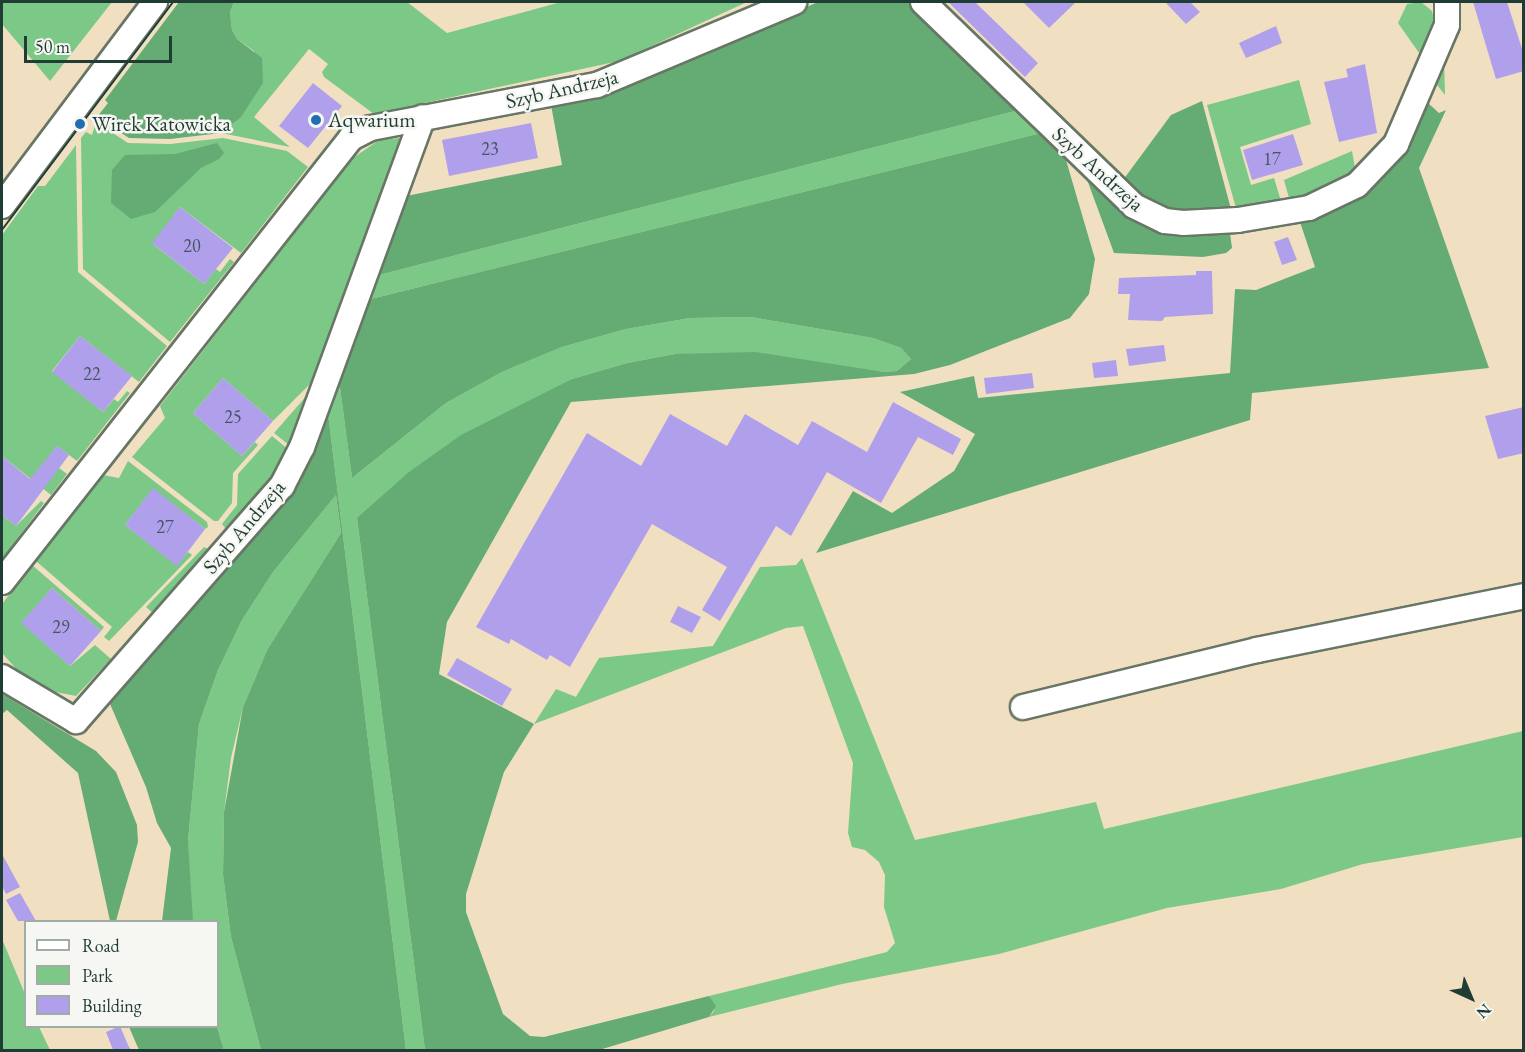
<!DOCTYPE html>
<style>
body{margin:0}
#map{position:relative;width:1525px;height:1052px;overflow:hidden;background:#f1dfc2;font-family:"EB Garamond",serif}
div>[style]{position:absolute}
.green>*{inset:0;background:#7bc887}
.forest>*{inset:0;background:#64ac74}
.building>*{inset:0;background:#b0a0eb}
.roads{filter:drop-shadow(2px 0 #687666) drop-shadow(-2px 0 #687666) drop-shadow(0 2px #687666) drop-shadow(0 -2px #687666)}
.minor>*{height:24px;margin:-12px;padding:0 12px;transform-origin:12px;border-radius:12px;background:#fff}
.tram>*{height:1.5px;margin:-0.75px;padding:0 0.75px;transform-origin:0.75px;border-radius:0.75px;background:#1f3d34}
.dots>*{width:16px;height:16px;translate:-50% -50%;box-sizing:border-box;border:3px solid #f6f6f2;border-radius:50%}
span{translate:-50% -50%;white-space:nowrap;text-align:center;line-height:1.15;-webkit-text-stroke:5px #f6f6f2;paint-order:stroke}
.number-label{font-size:18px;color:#435662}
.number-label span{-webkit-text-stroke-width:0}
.street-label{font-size:21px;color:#1f3d34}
.poi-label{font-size:21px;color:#1f3d34}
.left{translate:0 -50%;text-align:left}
.frame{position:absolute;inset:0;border:3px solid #1f3d34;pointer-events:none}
.legend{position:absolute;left:24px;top:920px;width:195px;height:108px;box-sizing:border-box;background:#f6f6f2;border:2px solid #a0aca6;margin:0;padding:8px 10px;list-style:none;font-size:18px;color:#1f3d34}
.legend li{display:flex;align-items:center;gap:12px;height:30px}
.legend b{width:30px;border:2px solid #a0aca6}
.north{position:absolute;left:1441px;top:968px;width:60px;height:60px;-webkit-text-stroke:4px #f6f6f2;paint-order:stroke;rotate:136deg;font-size:16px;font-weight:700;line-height:24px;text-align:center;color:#1f3d34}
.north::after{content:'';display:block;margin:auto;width:21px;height:27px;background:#1f3d34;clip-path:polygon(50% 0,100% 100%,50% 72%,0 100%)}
.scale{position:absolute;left:24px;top:36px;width:148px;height:27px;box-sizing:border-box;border:3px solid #1f3d34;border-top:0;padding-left:8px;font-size:18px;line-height:21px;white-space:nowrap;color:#1f3d34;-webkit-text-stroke:4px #f6f6f2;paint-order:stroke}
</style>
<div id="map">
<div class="green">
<div style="clip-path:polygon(2px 2px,112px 2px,50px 81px,2px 24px)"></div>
<div style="clip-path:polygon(234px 2px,407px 2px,447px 33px,561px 2px,747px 2px,619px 61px,374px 114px,324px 77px,322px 72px,328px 64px,309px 49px,254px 117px,290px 147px,221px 133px,257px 92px,254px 51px,237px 39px,232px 30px,230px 12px)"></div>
<div style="clip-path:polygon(1421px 2px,1432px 11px,1435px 25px,1424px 60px,1398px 23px,1407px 4px)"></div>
<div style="clip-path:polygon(1444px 59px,1445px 95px,1434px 81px)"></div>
<div style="clip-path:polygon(1299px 80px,1311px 124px,1240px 147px,1251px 185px,1274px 178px,1281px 201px,1236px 208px,1207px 105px)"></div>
<div style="clip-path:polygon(1019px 110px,1041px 133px,367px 300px,375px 276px)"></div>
<div style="clip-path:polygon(96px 122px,128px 143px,170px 144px,223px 138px,287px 151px,308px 167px,241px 253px,180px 207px,153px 244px,204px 284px,216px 269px,220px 272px,230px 259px,234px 262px,170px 342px,83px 269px,81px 138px,86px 132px,92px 135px)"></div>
<div style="clip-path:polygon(399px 138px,400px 145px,312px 382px,273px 421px,223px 378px,193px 413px,242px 456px,255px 442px,258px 445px,233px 473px,232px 503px,218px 521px,214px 521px,132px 457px,165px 418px,160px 406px,353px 158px,379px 140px)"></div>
<div style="clip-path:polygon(76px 145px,78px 272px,167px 346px,139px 382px,80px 336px,52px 371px,103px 412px,114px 399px,118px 402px,127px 391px,130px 393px,77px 461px,57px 446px,47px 459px,67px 474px,51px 495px,2px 456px,2px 235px,38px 186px,45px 186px)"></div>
<div style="clip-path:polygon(1352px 151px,1355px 168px,1346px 176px,1313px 193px,1289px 198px,1284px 180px)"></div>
<div style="clip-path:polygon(751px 317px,873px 338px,901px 348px,911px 359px,897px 371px,884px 372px,675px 354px,627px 363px,572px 379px,357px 518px,425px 1050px,406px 1050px,327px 405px,339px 380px,352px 478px,446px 403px,502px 372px,562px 347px,626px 329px,690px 318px)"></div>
<div style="clip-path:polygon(316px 385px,292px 444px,289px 445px,274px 433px)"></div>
<div style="clip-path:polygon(272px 436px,289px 450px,278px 473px,229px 533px,222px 524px,237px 505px,238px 474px)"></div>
<div style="clip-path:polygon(128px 461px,207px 522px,208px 527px,205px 529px,153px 489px,125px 525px,177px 565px,188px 552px,192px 555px,109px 641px,104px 637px,112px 627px,36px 561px,103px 475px,119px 478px)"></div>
<div style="clip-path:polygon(336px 495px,341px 533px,267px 650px,243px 707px,231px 758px,224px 812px,223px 875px,231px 937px,261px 1050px,224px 1050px,217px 1027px,218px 922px,193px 922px,189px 903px,188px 841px,199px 724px,218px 670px,242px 620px,273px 572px)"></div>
<div style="clip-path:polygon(41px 501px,44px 503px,2px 559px,2px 515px,16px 526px)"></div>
<div style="clip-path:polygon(204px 547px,212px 551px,156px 616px,146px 607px)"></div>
<div style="clip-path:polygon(802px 558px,915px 840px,1096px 802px,1104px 829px,1523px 731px,1523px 837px,1363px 864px,1281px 889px,1167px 908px,999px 954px,842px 984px,709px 1017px,714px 1011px,709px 996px,887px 952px,895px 943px,884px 907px,885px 875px,879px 862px,865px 850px,852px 847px,848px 833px,853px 763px,803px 626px,786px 628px,534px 724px,556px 689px,576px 697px,599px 658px,713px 646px,760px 567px,796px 565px)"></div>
<div style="clip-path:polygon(32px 565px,104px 627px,101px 631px,52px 588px,22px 623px,70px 666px,95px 645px,111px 659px,76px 696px,45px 690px,19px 672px,2px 653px,2px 604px)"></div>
<div style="clip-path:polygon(2px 939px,25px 994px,26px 1026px,39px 1027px,50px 1050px,2px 1050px)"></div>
</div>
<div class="forest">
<div style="clip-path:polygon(179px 2px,234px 2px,230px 12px,232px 30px,237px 39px,262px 58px,263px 83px,241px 117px,221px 133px,170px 139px,129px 138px,97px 117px,108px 103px,105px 100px)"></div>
<div style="clip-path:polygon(818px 2px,908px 2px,1019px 110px,375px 276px,406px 196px,562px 165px,551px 105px,631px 84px)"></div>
<div style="clip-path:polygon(1202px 101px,1232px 213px,1175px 210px,1136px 192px,1123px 180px,1171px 115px)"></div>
<div style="clip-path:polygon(1427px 102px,1439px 113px,1446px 110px,1419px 168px,1489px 368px,1252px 393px,1250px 420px,816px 553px,853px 491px,892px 513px,954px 471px,975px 434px,900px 392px,974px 376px,978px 398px,1230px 373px,1235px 289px,1256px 290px,1315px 267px,1298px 216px,1310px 214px)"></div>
<div style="clip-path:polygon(1041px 133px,1066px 160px,1095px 259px,1089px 294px,1070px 318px,950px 365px,914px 374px,571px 402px,447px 622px,439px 674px,534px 724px,504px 772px,466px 894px,466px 912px,503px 1014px,530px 1036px,544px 1037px,709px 996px,716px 1006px,709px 1017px,599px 1050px,425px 1050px,357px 518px,409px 472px,461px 435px,572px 379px,627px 363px,675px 354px,755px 352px,884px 372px,897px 371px,911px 359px,901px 348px,873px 338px,751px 317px,690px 318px,626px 329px,562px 347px,502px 372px,446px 403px,352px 478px,339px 380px,367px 300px)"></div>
<div style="clip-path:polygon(217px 143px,224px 153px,219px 159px,201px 168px,155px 212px,131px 219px,111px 203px,112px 170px,125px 155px,175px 154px)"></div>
<div style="clip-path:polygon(1085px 174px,1112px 192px,1224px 229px,1230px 233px,1232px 248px,1226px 253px,1203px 257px,1114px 253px)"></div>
<div style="clip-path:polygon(327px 405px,406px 1050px,261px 1050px,231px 937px,223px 875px,224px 812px,243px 707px,267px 650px,341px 533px,336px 495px,273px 572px,242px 620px,218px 670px,199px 724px,188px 841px,193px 921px,162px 921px,171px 848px,157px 823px,146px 787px,110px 704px)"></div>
<div style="clip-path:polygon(2px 694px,96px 751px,116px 772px,137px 825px,138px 842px,116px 921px,110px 921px,78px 773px,7px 710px,2px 714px)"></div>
<div style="clip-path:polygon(129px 1027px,217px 1027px,224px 1050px,139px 1050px)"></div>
</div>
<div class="building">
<div style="clip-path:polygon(948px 2px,975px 2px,1038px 63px,1025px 77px)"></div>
<div style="clip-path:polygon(1023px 2px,1076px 2px,1049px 28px)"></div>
<div style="clip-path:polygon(1165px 2px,1190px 2px,1200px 12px,1186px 24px)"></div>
<div style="clip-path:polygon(1473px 2px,1507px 2px,1524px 55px,1524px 71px,1496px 79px)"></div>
<div style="clip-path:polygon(1276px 26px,1282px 43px,1246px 58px,1239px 43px)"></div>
<div style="clip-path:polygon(1365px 64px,1377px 133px,1339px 142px,1324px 82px,1348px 77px,1346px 69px)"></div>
<div style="clip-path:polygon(313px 83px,342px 106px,308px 148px,279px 126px)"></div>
<div style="clip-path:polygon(531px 123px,538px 158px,449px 176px,442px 140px)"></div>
<div style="clip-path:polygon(1293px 134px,1303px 165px,1252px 180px,1243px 150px)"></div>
<div style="clip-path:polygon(180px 207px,233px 248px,204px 284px,152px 243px)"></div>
<div style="clip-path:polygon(1288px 237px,1297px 260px,1282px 265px,1274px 242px)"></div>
<div style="clip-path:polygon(1196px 271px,1212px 271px,1213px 314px,1165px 317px,1162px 321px,1128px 320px,1130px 294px,1118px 294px,1119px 278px,1196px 275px)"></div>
<div style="clip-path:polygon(80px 336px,132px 376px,103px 412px,52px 372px)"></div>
<div style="clip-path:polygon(1164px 345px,1166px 361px,1129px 366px,1126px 349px)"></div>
<div style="clip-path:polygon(1116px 360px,1118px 376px,1094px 378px,1092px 363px)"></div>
<div style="clip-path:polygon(1032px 373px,1034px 388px,986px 394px,984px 378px)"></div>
<div style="clip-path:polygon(223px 378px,273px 421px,242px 456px,193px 413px)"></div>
<div style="clip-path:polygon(893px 402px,961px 439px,953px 455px,918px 437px,881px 503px,827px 472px,791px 536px,776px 526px,720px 621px,702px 610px,727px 567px,652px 524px,570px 667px,550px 655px,547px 660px,511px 639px,509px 644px,476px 627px,587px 433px,641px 466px,670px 414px,727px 446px,745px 414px,798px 445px,812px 421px,867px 452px)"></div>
<div style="clip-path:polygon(1524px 407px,1524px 453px,1498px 459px,1485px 416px)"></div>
<div style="clip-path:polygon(57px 446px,69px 455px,16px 526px,2px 515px,2px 456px,30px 479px)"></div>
<div style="clip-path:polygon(153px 488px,205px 529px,177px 566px,125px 525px)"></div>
<div style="clip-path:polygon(52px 588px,101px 631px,70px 666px,21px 623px)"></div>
<div style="clip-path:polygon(678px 606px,701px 617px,692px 633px,670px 622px)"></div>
<div style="clip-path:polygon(457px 658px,512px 689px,502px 706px,447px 675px)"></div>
<div style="clip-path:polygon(2px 854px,20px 887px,6px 894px,2px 886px)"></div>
<div style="clip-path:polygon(20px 893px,36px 921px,18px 921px,6px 900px)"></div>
<div style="clip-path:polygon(120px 1026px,128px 1045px,131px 1050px,113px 1050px,106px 1032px)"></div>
</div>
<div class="roads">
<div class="minor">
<div style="left:923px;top:2px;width:293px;rotate:44deg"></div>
<div style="left:1134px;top:206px;width:34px;rotate:26deg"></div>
<div style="left:1165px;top:221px;width:18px;rotate:6deg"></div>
<div style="left:1183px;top:223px;width:55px;rotate:-3.1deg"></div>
<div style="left:1238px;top:220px;width:72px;rotate:-9.6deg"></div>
<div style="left:1309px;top:208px;width:53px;rotate:-25.6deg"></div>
<div style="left:1357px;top:185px;width:57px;rotate:-46.4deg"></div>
<div style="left:1396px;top:144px;width:129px;rotate:-66.8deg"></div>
<div style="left:1447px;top:25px;width:23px;rotate:-90deg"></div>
<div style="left:2px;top:206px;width:255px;rotate:-53.1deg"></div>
<div style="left:2px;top:582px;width:565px;rotate:-51.83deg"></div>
<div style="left:351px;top:138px;width:22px;rotate:-27deg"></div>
<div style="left:371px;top:128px;width:230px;rotate:-10.8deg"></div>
<div style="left:597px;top:85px;width:214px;rotate:-22.8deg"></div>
<div style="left:2px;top:677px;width:86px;rotate:30.7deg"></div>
<div style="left:76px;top:721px;width:313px;rotate:-48.8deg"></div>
<div style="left:282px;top:486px;width:44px;rotate:-62.9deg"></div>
<div style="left:302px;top:447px;width:351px;rotate:-69.9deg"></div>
<div style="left:1023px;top:707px;width:241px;rotate:-13.7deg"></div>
<div style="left:1257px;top:650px;width:272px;rotate:-11.4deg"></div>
</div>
</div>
<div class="tram">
<div style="left:2px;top:230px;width:285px;rotate:-53.1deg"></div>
</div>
<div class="dots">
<div style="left:316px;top:120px;background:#1f6fb2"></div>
<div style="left:80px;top:124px;background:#1f6fb2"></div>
</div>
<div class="number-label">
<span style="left:490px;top:149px">23</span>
<span style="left:1272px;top:159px">17</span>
<span style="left:192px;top:246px">20</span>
<span style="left:92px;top:374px">22</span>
<span style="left:233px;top:417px">25</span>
<span style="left:165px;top:527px">27</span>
<span style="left:61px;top:627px">29</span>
</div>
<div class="street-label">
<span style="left:562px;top:89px;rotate:-13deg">Szyb Andrzeja</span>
<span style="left:1098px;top:169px;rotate:42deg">Szyb Andrzeja</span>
<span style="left:244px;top:527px;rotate:-50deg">Szyb Andrzeja</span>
</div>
<div class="poi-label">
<span class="left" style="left:328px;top:120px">Aqwarium</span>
<span class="left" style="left:92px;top:124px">Wirek Katowicka</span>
</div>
<div class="frame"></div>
<ul class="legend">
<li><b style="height:8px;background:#fff"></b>Road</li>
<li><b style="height:16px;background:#7bc887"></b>Park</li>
<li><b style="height:16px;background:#b0a0eb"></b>Building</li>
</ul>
<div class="north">N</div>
<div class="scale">50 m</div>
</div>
